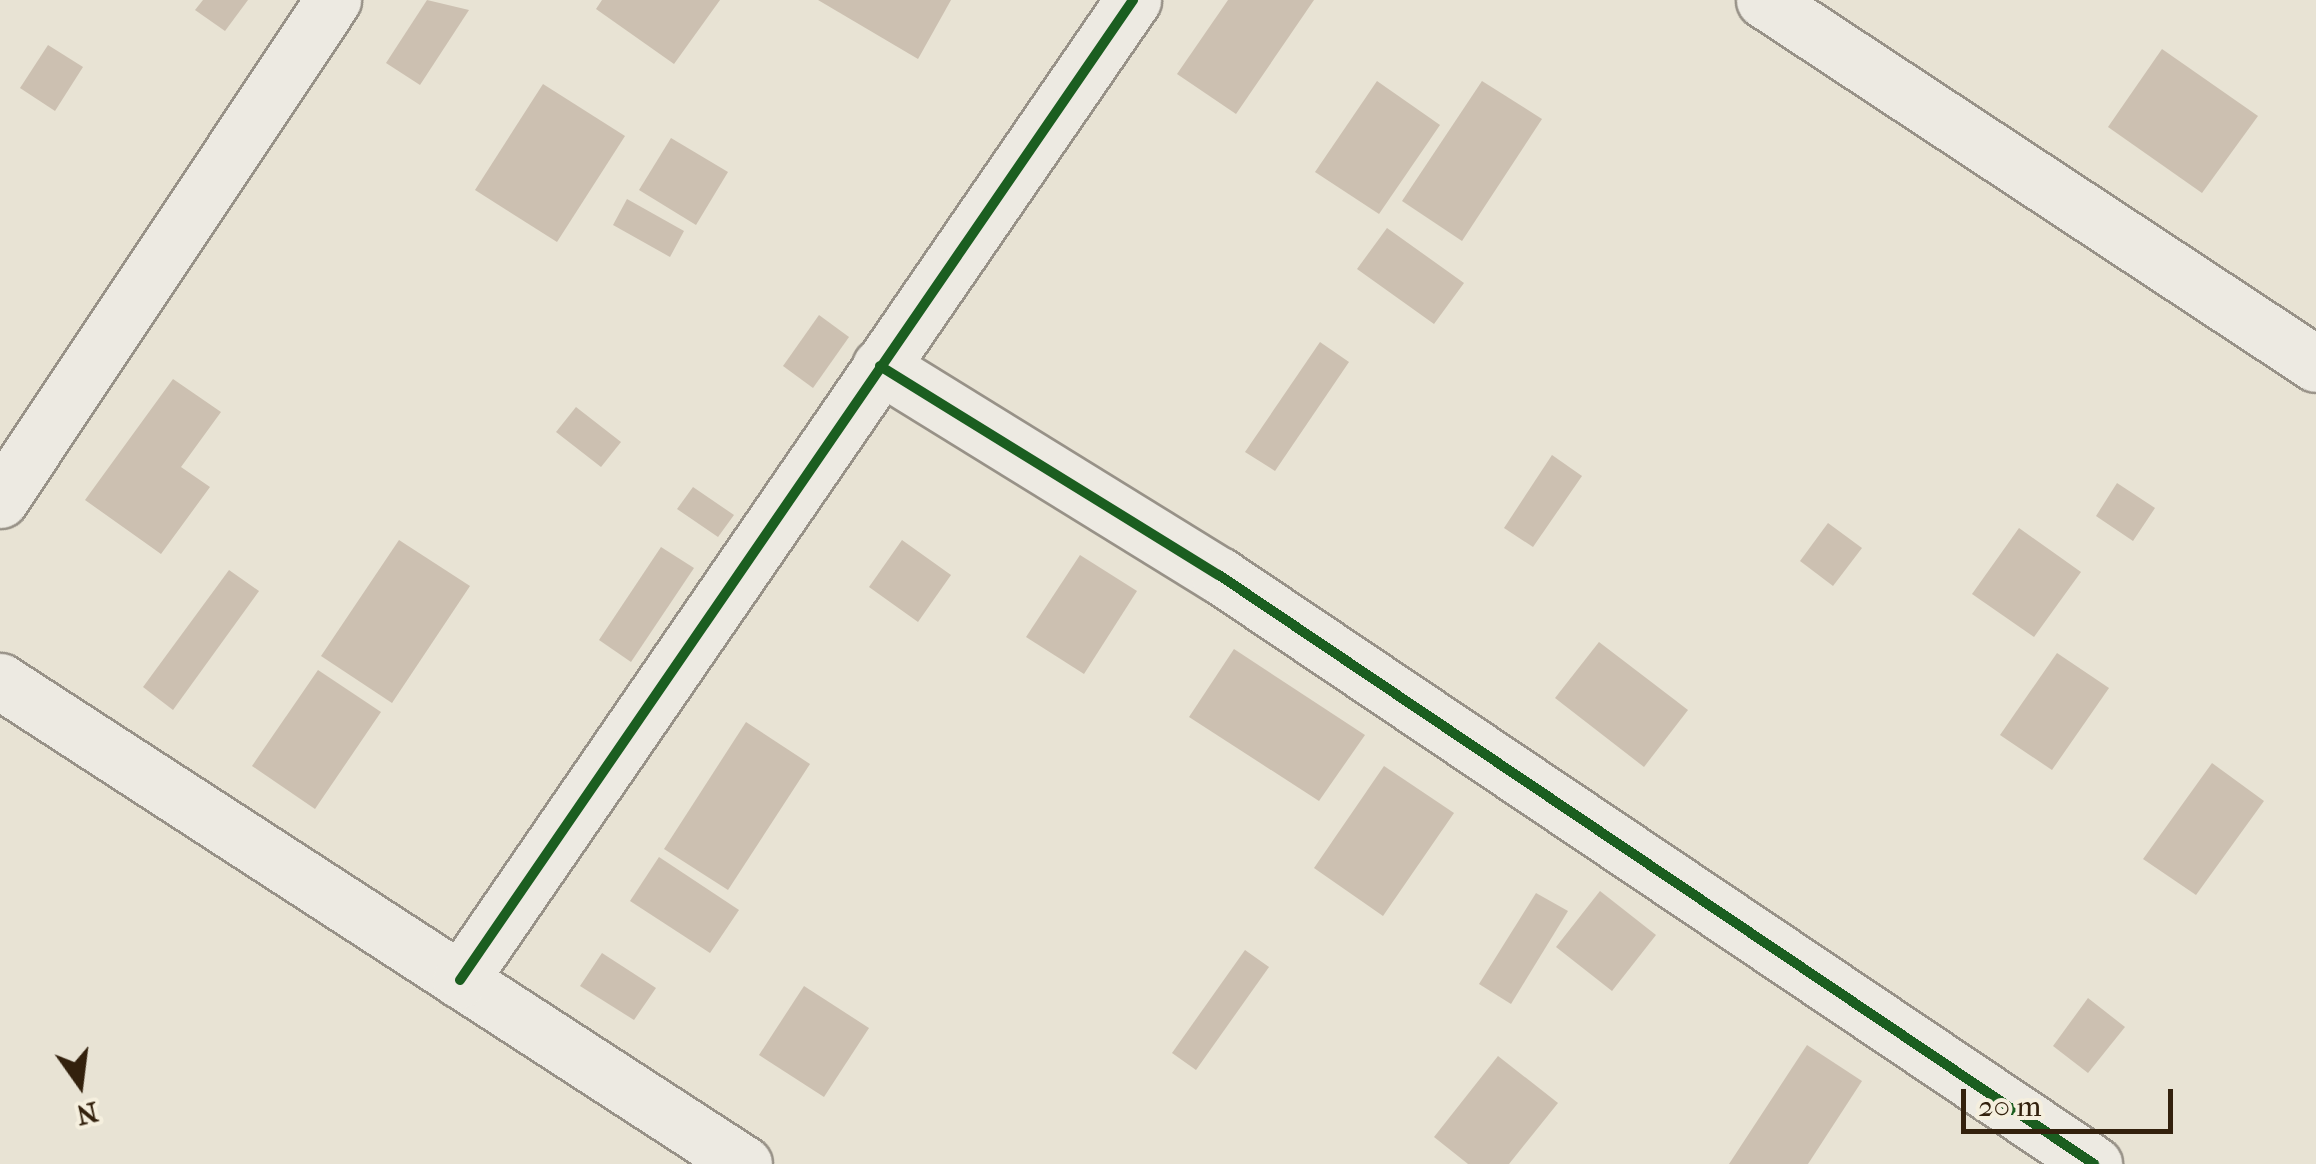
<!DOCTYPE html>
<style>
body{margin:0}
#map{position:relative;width:2316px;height:1164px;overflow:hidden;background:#e8e3d4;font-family:"IM FELL French Canon",serif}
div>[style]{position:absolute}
.building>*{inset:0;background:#ccc0b1}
.roads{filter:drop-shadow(2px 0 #989288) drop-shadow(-2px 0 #989288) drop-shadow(0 2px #989288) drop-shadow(0 -2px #989288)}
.minor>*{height:55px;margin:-27.5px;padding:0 27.5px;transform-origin:27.5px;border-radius:27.5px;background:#edeae2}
.cycleway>*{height:10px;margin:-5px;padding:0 5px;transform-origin:5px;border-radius:5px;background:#1b5e20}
span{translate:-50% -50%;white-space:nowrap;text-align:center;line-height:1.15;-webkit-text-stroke:8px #f5efde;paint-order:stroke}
.north{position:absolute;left:30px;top:1034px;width:100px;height:100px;-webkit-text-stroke:8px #f5efde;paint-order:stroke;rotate:166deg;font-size:28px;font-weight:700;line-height:40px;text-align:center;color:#33210d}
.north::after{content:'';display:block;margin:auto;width:35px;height:45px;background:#33210d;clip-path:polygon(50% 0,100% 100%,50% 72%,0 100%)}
.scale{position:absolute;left:1961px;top:1089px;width:212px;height:45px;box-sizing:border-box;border:5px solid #33210d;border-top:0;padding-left:12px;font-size:30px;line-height:35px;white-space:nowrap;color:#33210d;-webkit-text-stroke:8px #f5efde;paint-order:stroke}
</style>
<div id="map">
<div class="building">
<div style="clip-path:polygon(203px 0,248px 0,225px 31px,195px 10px)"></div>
<div style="clip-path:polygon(427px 0,469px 10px,420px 85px,386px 63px)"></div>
<div style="clip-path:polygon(602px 0,720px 0,674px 64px,596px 9px)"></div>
<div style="clip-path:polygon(818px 0,951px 0,918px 59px)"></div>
<div style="clip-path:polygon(1228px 0,1314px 0,1236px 114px,1177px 74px)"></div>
<div style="clip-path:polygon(48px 45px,83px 67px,55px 111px,20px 88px)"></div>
<div style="clip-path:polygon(2162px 49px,2258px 116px,2202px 193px,2108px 127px)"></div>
<div style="clip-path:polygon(1377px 81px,1440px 125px,1379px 214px,1315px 172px)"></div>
<div style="clip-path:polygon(1482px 81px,1542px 119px,1462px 241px,1402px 201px)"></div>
<div style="clip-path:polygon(543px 84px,625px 136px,557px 242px,475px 190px)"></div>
<div style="clip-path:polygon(671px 138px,728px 172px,696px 225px,639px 190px)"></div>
<div style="clip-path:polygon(627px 199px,684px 231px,670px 257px,613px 225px)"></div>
<div style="clip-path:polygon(1387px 228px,1464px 283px,1434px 324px,1357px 269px)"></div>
<div style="clip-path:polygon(819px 315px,849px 337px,813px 388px,783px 366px)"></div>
<div style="clip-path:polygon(1320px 342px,1349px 362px,1275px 471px,1245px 452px)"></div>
<div style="clip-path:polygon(173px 379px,221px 412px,181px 467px,210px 487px,161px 554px,85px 500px)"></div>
<div style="clip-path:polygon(576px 407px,621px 442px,601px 467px,556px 432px)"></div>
<div style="clip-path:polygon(1552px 455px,1582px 476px,1533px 547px,1504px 528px)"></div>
<div style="clip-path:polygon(2117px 483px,2155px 508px,2133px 541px,2096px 516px)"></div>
<div style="clip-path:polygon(693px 487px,734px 515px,718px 537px,677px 509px)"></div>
<div style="clip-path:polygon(1828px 523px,1862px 548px,1833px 586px,1800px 561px)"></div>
<div style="clip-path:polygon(2019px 528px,2081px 572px,2034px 637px,1972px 594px)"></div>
<div style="clip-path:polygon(399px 540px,470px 586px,392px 703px,321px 656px)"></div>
<div style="clip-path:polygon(902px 540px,951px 575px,918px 622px,869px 587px)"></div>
<div style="clip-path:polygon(661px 547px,694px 568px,631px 662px,599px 640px)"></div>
<div style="clip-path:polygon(1080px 555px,1137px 591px,1084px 674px,1026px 637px)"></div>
<div style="clip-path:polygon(229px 570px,259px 591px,173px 710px,143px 687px)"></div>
<div style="clip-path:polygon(1599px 642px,1688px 710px,1644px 767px,1555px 698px)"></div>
<div style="clip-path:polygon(1234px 649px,1365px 735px,1319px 801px,1189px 717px)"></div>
<div style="clip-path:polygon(2057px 653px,2109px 688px,2052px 770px,2000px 735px)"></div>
<div style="clip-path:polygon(318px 670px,381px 712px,315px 809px,252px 766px)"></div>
<div style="clip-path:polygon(746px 722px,810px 764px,728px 890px,664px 849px)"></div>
<div style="clip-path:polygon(2212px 763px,2264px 801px,2196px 895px,2143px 859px)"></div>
<div style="clip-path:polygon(1384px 766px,1454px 813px,1383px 916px,1314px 868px)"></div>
<div style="clip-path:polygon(659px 857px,739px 910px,710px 953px,630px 901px)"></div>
<div style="clip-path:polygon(1600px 891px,1656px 935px,1612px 991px,1556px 947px)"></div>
<div style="clip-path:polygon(1536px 893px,1568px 911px,1511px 1004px,1479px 984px)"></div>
<div style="clip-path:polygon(1245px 950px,1269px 967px,1196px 1070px,1172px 1053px)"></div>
<div style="clip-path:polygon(602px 953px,656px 988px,634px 1020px,580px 986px)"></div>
<div style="clip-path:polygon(804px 986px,869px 1028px,824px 1097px,759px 1055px)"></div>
<div style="clip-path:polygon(2088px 998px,2125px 1027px,2088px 1073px,2053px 1046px)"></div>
<div style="clip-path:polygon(1807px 1045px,1862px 1081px,1808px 1164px,1729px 1164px)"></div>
<div style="clip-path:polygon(1498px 1056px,1558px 1103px,1509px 1164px,1468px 1164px,1434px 1137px)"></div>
</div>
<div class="roads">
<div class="minor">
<div style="left:1764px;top:0;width:661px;rotate:33.4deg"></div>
<div style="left:880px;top:366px;width:398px;rotate:31.7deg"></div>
<div style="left:1219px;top:575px;width:1055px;rotate:33.95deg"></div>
<div style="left:0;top:500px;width:601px;rotate:-56.34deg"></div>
<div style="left:0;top:681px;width:887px;rotate:32.99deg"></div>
<div style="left:460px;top:980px;width:1189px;rotate:-55.52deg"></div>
</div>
</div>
<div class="cycleway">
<div style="left:880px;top:366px;width:398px;rotate:31.7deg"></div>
<div style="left:1219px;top:575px;width:1055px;rotate:33.95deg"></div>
<div style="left:460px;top:980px;width:1189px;rotate:-55.52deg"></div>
</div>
<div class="north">N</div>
<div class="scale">20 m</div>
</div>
